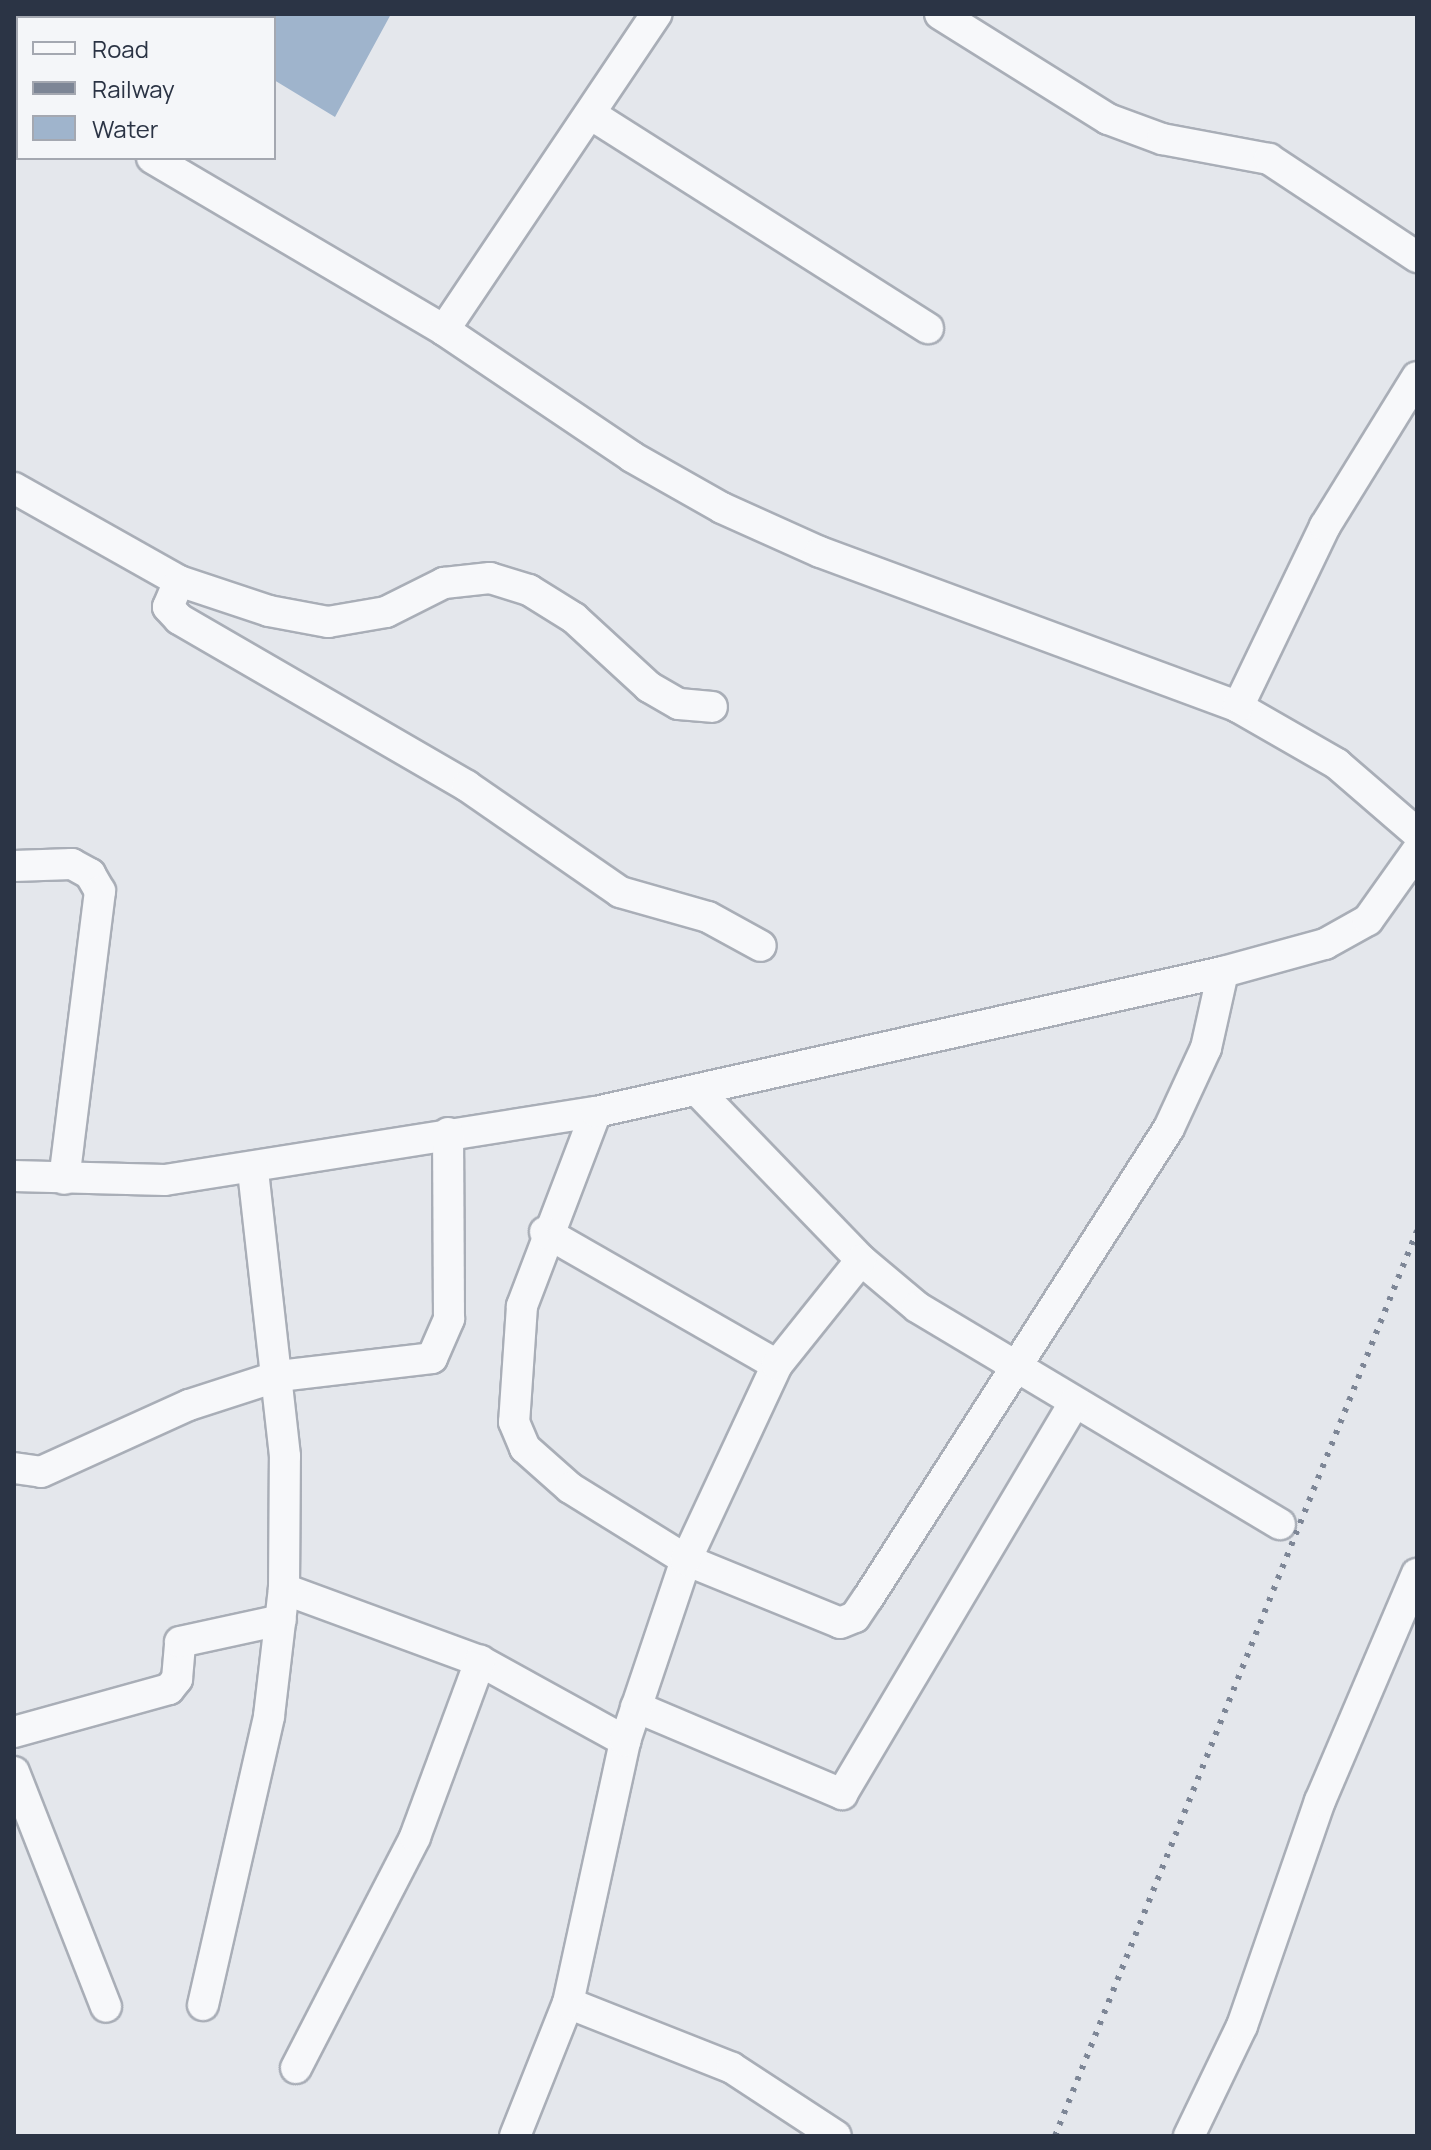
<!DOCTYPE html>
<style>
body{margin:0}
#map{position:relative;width:1431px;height:2150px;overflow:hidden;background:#e4e7ec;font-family:Manrope,sans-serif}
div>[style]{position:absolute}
.water>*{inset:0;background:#9fb4cc}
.roads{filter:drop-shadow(2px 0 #a9aeb7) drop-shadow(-2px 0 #a9aeb7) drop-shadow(0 2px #a9aeb7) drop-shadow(0 -2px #a9aeb7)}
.street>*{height:30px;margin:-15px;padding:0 15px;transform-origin:15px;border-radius:15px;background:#f7f8fa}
.rail>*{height:6px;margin-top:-3px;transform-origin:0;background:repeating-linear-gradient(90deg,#7d8696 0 4px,transparent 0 12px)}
span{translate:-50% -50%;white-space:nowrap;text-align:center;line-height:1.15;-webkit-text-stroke:8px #f4f6f9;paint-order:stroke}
.frame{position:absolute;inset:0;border:16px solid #2b3445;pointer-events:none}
.legend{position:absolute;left:16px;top:16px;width:260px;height:144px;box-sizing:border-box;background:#f4f6f9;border:2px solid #a4a8b1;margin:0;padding:10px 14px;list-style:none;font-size:24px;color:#2b3445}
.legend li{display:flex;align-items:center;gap:16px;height:40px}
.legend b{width:40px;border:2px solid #a4a8b1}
</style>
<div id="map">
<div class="water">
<div style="clip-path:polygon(167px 14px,391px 14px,335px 117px,274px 80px,274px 18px)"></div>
</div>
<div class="roads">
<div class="street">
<div style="left:940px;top:14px;width:198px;rotate:32deg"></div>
<div style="left:1108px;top:119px;width:58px;rotate:20.3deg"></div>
<div style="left:1162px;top:139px;width:109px;rotate:10.6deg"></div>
<div style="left:1269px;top:159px;width:178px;rotate:33.5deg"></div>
<div style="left:14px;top:75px;width:5px;rotate:37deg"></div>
<div style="left:592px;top:115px;width:398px;rotate:32.4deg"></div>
<div style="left:152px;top:158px;width:339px;rotate:30.5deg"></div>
<div style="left:444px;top:330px;width:227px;rotate:34deg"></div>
<div style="left:632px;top:457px;width:103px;rotate:29.5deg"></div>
<div style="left:722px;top:508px;width:107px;rotate:24.2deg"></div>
<div style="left:820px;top:552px;width:446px;rotate:20.3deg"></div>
<div style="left:1238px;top:707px;width:114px;rotate:29.9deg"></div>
<div style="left:1337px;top:764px;width:106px;rotate:40.8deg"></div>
<div style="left:444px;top:330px;width:381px;rotate:-56.1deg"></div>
<div style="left:14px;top:488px;width:189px;rotate:29.4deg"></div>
<div style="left:179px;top:581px;width:95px;rotate:18.4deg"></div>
<div style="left:269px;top:611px;width:60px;rotate:10.6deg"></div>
<div style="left:328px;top:622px;width:59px;rotate:-9.8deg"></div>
<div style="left:386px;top:612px;width:65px;rotate:-26.6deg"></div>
<div style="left:444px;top:583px;width:46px;rotate:-6.2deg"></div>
<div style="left:490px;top:578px;width:41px;rotate:17.1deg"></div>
<div style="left:529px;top:590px;width:53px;rotate:31.9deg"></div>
<div style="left:574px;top:618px;width:102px;rotate:42.6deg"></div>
<div style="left:649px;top:687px;width:34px;rotate:30deg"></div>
<div style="left:679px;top:704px;width:33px;rotate:5deg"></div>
<div style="left:179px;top:581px;width:28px;rotate:113deg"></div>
<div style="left:168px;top:607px;width:16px;rotate:47deg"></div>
<div style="left:179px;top:619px;width:333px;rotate:30.1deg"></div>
<div style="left:467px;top:786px;width:186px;rotate:34.7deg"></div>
<div style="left:620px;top:892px;width:91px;rotate:15.9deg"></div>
<div style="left:708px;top:917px;width:60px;rotate:28.7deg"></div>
<div style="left:1238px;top:707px;width:201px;rotate:-64.3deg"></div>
<div style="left:1325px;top:526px;width:175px;rotate:-58.3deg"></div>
<div style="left:14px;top:866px;width:58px;rotate:-2deg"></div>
<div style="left:72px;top:864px;width:21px;rotate:29deg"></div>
<div style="left:90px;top:874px;width:20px;rotate:60deg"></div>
<div style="left:100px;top:891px;width:290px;rotate:97.1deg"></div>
<div style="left:697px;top:1090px;width:236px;rotate:46deg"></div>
<div style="left:861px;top:1260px;width:73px;rotate:40deg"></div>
<div style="left:917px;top:1307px;width:423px;rotate:30.9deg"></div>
<div style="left:596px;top:1112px;width:208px;rotate:110.9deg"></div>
<div style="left:522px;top:1306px;width:116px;rotate:93.9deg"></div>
<div style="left:514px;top:1422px;width:28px;rotate:67deg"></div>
<div style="left:525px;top:1448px;width:60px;rotate:41.6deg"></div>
<div style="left:570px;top:1488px;width:137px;rotate:31.8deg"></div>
<div style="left:686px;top:1560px;width:166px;rotate:22.2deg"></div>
<div style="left:840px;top:1623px;width:16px;rotate:-22deg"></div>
<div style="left:855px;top:1617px;width:23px;rotate:-56deg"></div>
<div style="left:868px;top:1598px;width:558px;rotate:-57.36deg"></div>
<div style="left:1169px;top:1128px;width:88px;rotate:-65.2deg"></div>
<div style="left:1206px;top:1048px;width:78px;rotate:-77.4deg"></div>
<div style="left:14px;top:1176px;width:151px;rotate:1.5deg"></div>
<div style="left:165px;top:1180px;width:436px;rotate:-9deg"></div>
<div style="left:596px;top:1112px;width:642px;rotate:-12.59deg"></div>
<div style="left:1223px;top:972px;width:106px;rotate:-15.4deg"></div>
<div style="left:1325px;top:944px;width:49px;rotate:-29.2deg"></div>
<div style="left:1368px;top:920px;width:85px;rotate:-54.6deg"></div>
<div style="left:545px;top:1232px;width:267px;rotate:29.8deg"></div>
<div style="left:14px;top:1468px;width:27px;rotate:8deg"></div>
<div style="left:41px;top:1472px;width:162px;rotate:-24.4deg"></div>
<div style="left:189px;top:1405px;width:95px;rotate:-17.9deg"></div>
<div style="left:279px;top:1376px;width:154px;rotate:-6.7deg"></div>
<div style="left:432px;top:1358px;width:43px;rotate:-66.4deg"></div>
<div style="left:449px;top:1319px;width:186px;rotate:-90.3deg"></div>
<div style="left:284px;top:1589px;width:209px;rotate:20.2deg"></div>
<div style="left:480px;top:1661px;width:166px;rotate:28.9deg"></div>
<div style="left:636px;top:1707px;width:224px;rotate:22.9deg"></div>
<div style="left:842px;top:1794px;width:454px;rotate:-59.3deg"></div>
<div style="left:14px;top:1732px;width:161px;rotate:-15.5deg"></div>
<div style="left:169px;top:1689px;width:13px;rotate:-51deg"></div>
<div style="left:177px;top:1679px;width:37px;rotate:-85deg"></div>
<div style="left:180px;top:1642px;width:103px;rotate:-12.3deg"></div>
<div style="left:14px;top:1772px;width:252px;rotate:68.6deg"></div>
<div style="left:568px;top:2003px;width:176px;rotate:21.6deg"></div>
<div style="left:732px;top:2068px;width:124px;rotate:33.2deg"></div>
<div style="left:203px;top:2005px;width:296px;rotate:-77.1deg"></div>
<div style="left:269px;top:1716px;width:128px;rotate:-83.3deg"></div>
<div style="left:284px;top:1589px;width:133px;rotate:-89.6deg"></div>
<div style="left:285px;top:1456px;width:289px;rotate:-96.4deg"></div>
<div style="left:296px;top:2068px;width:260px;rotate:-62.7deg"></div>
<div style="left:415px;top:1837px;width:188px;rotate:-69.7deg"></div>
<div style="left:515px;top:2136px;width:143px;rotate:-68.3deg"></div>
<div style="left:568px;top:2003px;width:268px;rotate:-77.7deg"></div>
<div style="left:625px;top:1741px;width:191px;rotate:-71.4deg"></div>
<div style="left:686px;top:1560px;width:215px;rotate:-65deg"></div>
<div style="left:777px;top:1365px;width:134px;rotate:-51.3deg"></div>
<div style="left:1189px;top:2136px;width:122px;rotate:-64.3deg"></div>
<div style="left:1242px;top:2026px;width:238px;rotate:-70.9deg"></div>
<div style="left:1320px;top:1801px;width:247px;rotate:-66.9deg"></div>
</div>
</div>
<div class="rail">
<div style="left:1055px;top:2136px;width:975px;rotate:-68.2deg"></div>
</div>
<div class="frame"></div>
<ul class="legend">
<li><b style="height:10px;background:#f7f8fa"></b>Road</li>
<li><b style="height:10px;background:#7d8696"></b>Railway</li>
<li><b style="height:22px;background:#9fb4cc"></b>Water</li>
</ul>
</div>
